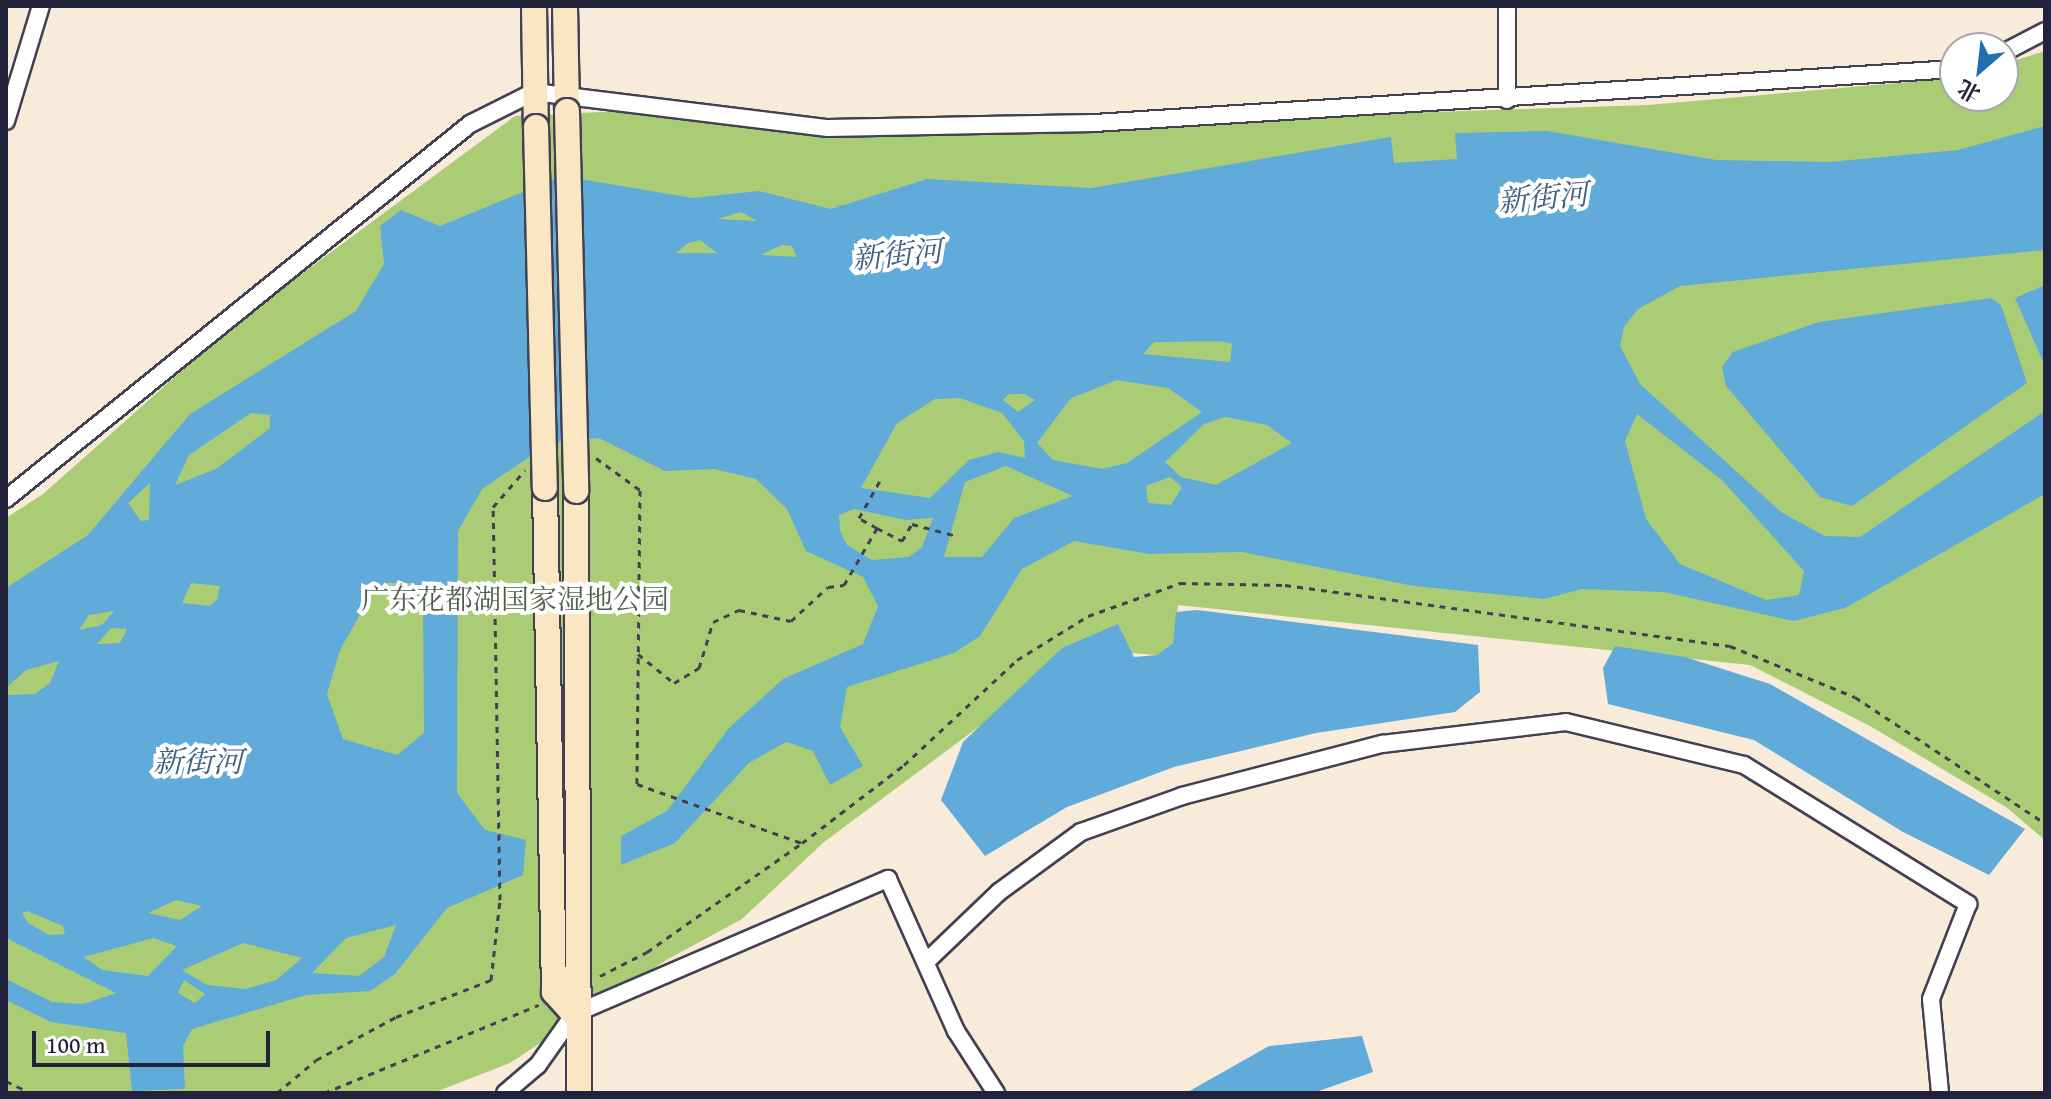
<!DOCTYPE html>
<meta charset="utf-8">
<style>
body{margin:0}
#map{position:relative;width:2051px;height:1099px;overflow:hidden;background:#f8ebd9;font-family:"Gentium Book Plus","Noto Serif SC",serif}
div>[style]{position:absolute}
.green>*{inset:0;background:#aacc74}
.water>*{inset:0;background:#60abd9}
.path>*{height:3px;margin-top:-1.5px;transform-origin:0;background:repeating-linear-gradient(90deg,#424053 0 6px,transparent 0 12px)}
.roads{filter:drop-shadow(2px 0 #424053) drop-shadow(-2px 0 #424053) drop-shadow(0 2px #424053) drop-shadow(0 -2px #424053)}
.street>*{height:16px;margin:-8px;padding:0 8px;transform-origin:8px;border-radius:8px;background:#fff}
.secondary>*{height:24px;margin:-12px;padding:0 12px;transform-origin:12px;border-radius:12px;background:#fbe6c3}
.bridges{filter:drop-shadow(2px 0 #424053) drop-shadow(-2px 0 #424053) drop-shadow(0 2px #424053) drop-shadow(0 -2px #424053)}
.secondary-bridge>*{height:24px;margin:-12px;padding:0 12px;transform-origin:12px;border-radius:12px;background:#fbe6c3}
span{translate:-50% -50%;white-space:nowrap;text-align:center;line-height:1.15;-webkit-text-stroke:8px #fff;paint-order:stroke}
.park-label{font-size:28px;color:#525e4f}
.water-label{font-size:30px;color:#3e6082;font-style:italic}
.frame{position:absolute;inset:0;border:8px solid #22223b;pointer-events:none}
.north{position:absolute;left:1939px;top:32px;width:80px;height:80px;box-sizing:border-box;background:#fff;border:2px solid #a7a7b1;border-radius:50%;rotate:208deg;font-size:22px;font-weight:700;line-height:32px;text-align:center;color:#22223b}
.north::after{content:'';display:block;margin:auto;width:28px;height:36px;background:#1f6fb2;clip-path:polygon(50% 0,100% 100%,50% 72%,0 100%)}
.scale{position:absolute;left:32px;top:1031px;width:238px;height:36px;box-sizing:border-box;border:4px solid #22223b;border-top:0;padding-left:10px;font-size:24px;line-height:28px;white-space:nowrap;color:#22223b;-webkit-text-stroke:6px #fff;paint-order:stroke}
</style>
<div id="map">
<div class="green">
<div style="clip-path:polygon(2045px 51px,2045px 840px,2006px 807px,1870px 726px,1750px 665px,1178px 605px,1173px 643px,1157px 655px,1062px 648px,1008px 705px,824px 842px,742px 919px,668px 959px,510px 1063px,433px 1093px,6px 1093px,6px 518px,43px 494px,238px 321px,515px 116px,623px 111px,784px 133px,1648px 105px,1955px 78px,1955px 96px,2003px 96px,2003px 64px)"></div>
</div>
<div class="water">
<div style="clip-path:polygon(evenodd,2045px 126px,2045px 250px,1680px 286px,1638px 309px,1624px 327px,1620px 346px,1640px 384px,1781px 512px,1825px 536px,1860px 537px,2045px 411px,2045px 494px,1845px 608px,1794px 621px,1664px 592px,1582px 589px,1544px 599px,1414px 586px,1242px 552px,1149px 554px,1074px 541px,1022px 569px,980px 636px,954px 653px,847px 687px,840px 727px,863px 766px,830px 785px,813px 751px,786px 742px,749px 763px,675px 843px,621px 865px,621px 836px,667px 811px,729px 728px,783px 679px,863px 644px,878px 606px,863px 577px,806px 551px,787px 509px,756px 479px,714px 469px,665px 471px,599px 438px,550px 443px,482px 489px,458px 531px,457px 793px,485px 830px,526px 840px,523px 875px,447px 908px,395px 974px,370px 991px,306px 995px,192px 1029px,183px 1046px,185px 1089px,132px 1091px,126px 1033px,51px 1022px,6px 1000px,6px 979px,52px 1002px,83px 1004px,116px 993px,6px 938px,6px 695px,35px 694px,50px 683px,59px 661px,26px 670px,6px 688px,6px 588px,88px 535px,190px 414px,356px 311px,384px 264px,380px 226px,401px 210px,440px 226px,562px 176px,692px 198px,759px 191px,831px 209px,927px 179px,1091px 188px,1391px 137px,1394px 163px,1457px 159px,1455px 133px,1547px 131px,1716px 160px,1829px 162px,1958px 150px,2045px 126px,741px 212px,757px 221px,717px 219px,741px 212px,2045px 126px,700px 240px,717px 253px,676px 253px,688px 243px,700px 240px,2045px 126px,782px 245px,792px 246px,797px 257px,760px 255px,782px 245px,2045px 126px,1220px 341px,1232px 344px,1230px 362px,1143px 354px,1154px 342px,1220px 341px,2045px 126px,1117px 380px,1168px 388px,1202px 412px,1127px 463px,1102px 469px,1053px 460px,1037px 443px,1071px 398px,1117px 380px,2045px 126px,1009px 394px,1024px 394px,1035px 400px,1018px 412px,1003px 400px,1009px 394px,2045px 126px,960px 398px,1002px 413px,1024px 441px,1025px 458px,998px 452px,969px 460px,930px 498px,861px 488px,897px 423px,935px 399px,960px 398px,2045px 126px,251px 413px,270px 415px,270px 428px,216px 469px,175px 485px,189px 455px,251px 413px,2045px 126px,1637px 414px,1722px 480px,1804px 571px,1799px 595px,1766px 600px,1680px 564px,1646px 519px,1625px 441px,1637px 414px,2045px 126px,1225px 417px,1267px 425px,1292px 443px,1216px 485px,1181px 477px,1165px 462px,1204px 424px,1225px 417px,2045px 126px,1006px 466px,1073px 496px,1014px 518px,982px 557px,944px 557px,965px 482px,1006px 466px,2045px 126px,1170px 477px,1182px 487px,1171px 505px,1148px 503px,1146px 486px,1170px 477px,2045px 126px,150px 483px,149px 520px,141px 521px,128px 503px,150px 483px,2045px 126px,854px 509px,906px 520px,933px 518px,922px 547px,909px 557px,872px 560px,847px 545px,840px 531px,839px 515px,854px 509px,2045px 126px,191px 583px,220px 586px,217px 599px,210px 606px,182px 603px,191px 583px,2045px 126px,386px 583px,413px 583px,423px 604px,424px 733px,397px 755px,343px 739px,327px 694px,340px 650px,371px 595px,386px 583px,2045px 126px,114px 611px,102px 625px,79px 630px,89px 615px,114px 611px,2045px 126px,111px 628px,127px 629px,120px 643px,97px 644px,111px 628px,2045px 126px,176px 900px,202px 906px,180px 920px,148px 913px,176px 900px,2045px 126px,27px 911px,63px 926px,65px 934px,49px 935px,28px 923px,22px 913px,27px 911px,2045px 126px,396px 925px,384px 957px,359px 976px,312px 973px,346px 938px,396px 925px,2045px 126px,153px 938px,177px 946px,148px 976px,102px 970px,84px 957px,153px 938px,2045px 126px,243px 943px,302px 958px,276px 980px,246px 989px,207px 985px,182px 970px,243px 943px,2045px 126px,184px 980px,205px 994px,195px 1003px,178px 993px,184px 980px)"></div>
<div style="clip-path:polygon(2045px 285px,2045px 366px,2015px 298px)"></div>
<div style="clip-path:polygon(1991px 298px,2001px 305px,2027px 383px,1852px 506px,1820px 497px,1726px 386px,1722px 367px,1733px 352px,1819px 322px)"></div>
<div style="clip-path:polygon(1197px 610px,1478px 645px,1480px 692px,1455px 712px,1316px 733px,1174px 767px,1067px 807px,985px 856px,941px 800px,963px 742px,1062px 648px,1118px 624px,1134px 657px,1157px 655px,1173px 643px,1176px 612px)"></div>
<div style="clip-path:polygon(1615px 646px,1685px 657px,1770px 684px,2025px 829px,1989px 875px,1903px 832px,1754px 740px,1608px 704px,1603px 668px)"></div>
<div style="clip-path:polygon(1362px 1036px,1373px 1072px,1313px 1093px,1186px 1093px,1269px 1046px)"></div>
</div>
<div class="path">
<div style="left:596px;top:458px;width:54px;rotate:36deg"></div>
<div style="left:640px;top:490px;width:294px;rotate:90.6deg"></div>
<div style="left:637px;top:784px;width:175px;rotate:19.7deg"></div>
<div style="left:877px;top:528px;width:21px;rotate:-151deg"></div>
<div style="left:859px;top:518px;width:47px;rotate:-60.7deg"></div>
<div style="left:638px;top:654px;width:46px;rotate:38.9deg"></div>
<div style="left:674px;top:683px;width:29px;rotate:-31deg"></div>
<div style="left:699px;top:668px;width:48px;rotate:-73.1deg"></div>
<div style="left:713px;top:622px;width:29px;rotate:-25deg"></div>
<div style="left:739px;top:610px;width:53px;rotate:11.9deg"></div>
<div style="left:791px;top:621px;width:50px;rotate:-42.6deg"></div>
<div style="left:828px;top:587px;width:16px;rotate:-7deg"></div>
<div style="left:844px;top:585px;width:66px;rotate:-59.9deg"></div>
<div style="left:877px;top:528px;width:28px;rotate:27deg"></div>
<div style="left:902px;top:541px;width:20px;rotate:-60deg"></div>
<div style="left:912px;top:524px;width:47px;rotate:14.9deg"></div>
<div style="left:600px;top:976px;width:53px;rotate:-27.1deg"></div>
<div style="left:647px;top:952px;width:189px;rotate:-35.1deg"></div>
<div style="left:802px;top:843px;width:128px;rotate:-37.4deg"></div>
<div style="left:904px;top:765px;width:154px;rotate:-42.9deg"></div>
<div style="left:1017px;top:660px;width:84px;rotate:-31.8deg"></div>
<div style="left:1088px;top:616px;width:98px;rotate:-19.7deg"></div>
<div style="left:1180px;top:583px;width:105px;rotate:1.1deg"></div>
<div style="left:1285px;top:585px;width:449px;rotate:7.8deg"></div>
<div style="left:1730px;top:646px;width:135px;rotate:22.2deg"></div>
<div style="left:1855px;top:697px;width:228px;rotate:33.6deg"></div>
<div style="left:6px;top:1081px;width:28px;rotate:26deg"></div>
<div style="left:277px;top:1093px;width:51px;rotate:-40.2deg"></div>
<div style="left:316px;top:1060px;width:91px;rotate:-28.3deg"></div>
<div style="left:396px;top:1017px;width:102px;rotate:-21.3deg"></div>
<div style="left:491px;top:980px;width:81px;rotate:-83.6deg"></div>
<div style="left:500px;top:900px;width:393px;rotate:-91deg"></div>
<div style="left:493px;top:507px;width:49px;rotate:-49.1deg"></div>
<div style="left:324px;top:1093px;width:232px;rotate:-22.3deg"></div>
</div>
<div class="roads">
<div class="street">
<div style="left:2003px;top:53px;width:47px;rotate:-27.6deg"></div>
<div style="left:1507px;top:100px;width:94px;rotate:-90deg"></div>
<div style="left:6px;top:121px;width:120px;rotate:-73.1deg"></div>
<div style="left:6px;top:499px;width:597px;rotate:-38.94deg"></div>
<div style="left:470px;top:124px;width:72px;rotate:-26.6deg"></div>
<div style="left:534px;top:92px;width:296px;rotate:7deg"></div>
<div style="left:828px;top:128px;width:266px;rotate:-1.1deg"></div>
<div style="left:1094px;top:123px;width:863px;rotate:-3.59deg"></div>
<div style="left:928px;top:960px;width:98px;rotate:-43.8deg"></div>
<div style="left:999px;top:892px;width:102px;rotate:-36.2deg"></div>
<div style="left:1081px;top:832px;width:107px;rotate:-19.6deg"></div>
<div style="left:1182px;top:796px;width:207px;rotate:-14.6deg"></div>
<div style="left:1382px;top:744px;width:185px;rotate:-6.8deg"></div>
<div style="left:1566px;top:722px;width:183px;rotate:13.6deg"></div>
<div style="left:1744px;top:765px;width:264px;rotate:31.8deg"></div>
<div style="left:1968px;top:904px;width:102px;rotate:111.3deg"></div>
<div style="left:1931px;top:999px;width:94px;rotate:84.5deg"></div>
<div style="left:505px;top:1093px;width:43px;rotate:-40.3deg"></div>
<div style="left:538px;top:1065px;width:62px;rotate:-54.8deg"></div>
<div style="left:574px;top:1014px;width:342px;rotate:-23.3deg"></div>
<div style="left:888px;top:879px;width:167px;rotate:65.9deg"></div>
<div style="left:956px;top:1031px;width:74px;rotate:57.2deg"></div>
</div>
<div class="secondary">
<div style="left:534px;top:6px;width:121px;rotate:89.1deg"></div>
<div style="left:565px;top:6px;width:105px;rotate:88.9deg"></div>
<div style="left:545px;top:488px;width:504px;rotate:88.98deg"></div>
<div style="left:554px;top:992px;width:30px;rotate:48deg"></div>
<div style="left:576px;top:491px;width:602px;rotate:89.71deg"></div>
</div>
</div>
<div class="bridges">
<div class="secondary-bridge">
<div style="left:567px;top:111px;width:380px;rotate:88.6deg"></div>
<div style="left:536px;top:127px;width:361px;rotate:88.6deg"></div>
</div>
</div>
<div class="park-label">
<span style="left:515px;top:599px">广东花都湖国家湿地公园</span>
</div>
<div class="water-label">
<span style="left:1543px;top:197px;rotate:-5deg">新街河</span>
<span style="left:897px;top:254px;rotate:-5deg">新街河</span>
<span style="left:198px;top:761px">新街河</span>
</div>
<div class="frame"></div>
<div class="north">北</div>
<div class="scale">100 m</div>
</div>
